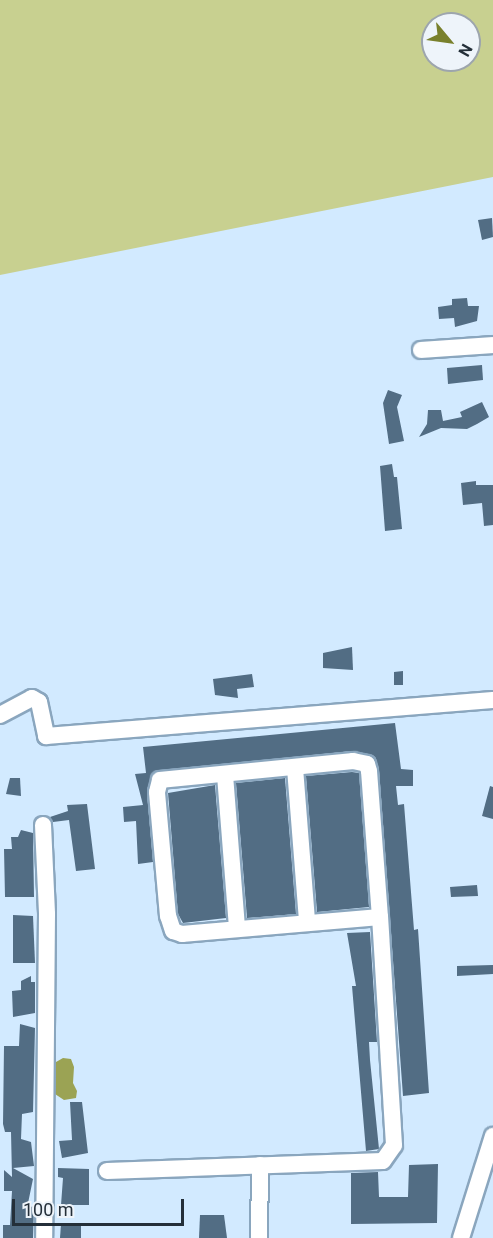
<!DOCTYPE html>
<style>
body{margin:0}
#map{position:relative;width:493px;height:1238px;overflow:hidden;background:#d2eaff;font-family:Roboto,sans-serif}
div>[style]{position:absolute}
.green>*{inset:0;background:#c8d090}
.water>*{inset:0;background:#9ba354}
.building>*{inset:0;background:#526d84}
.roads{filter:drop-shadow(2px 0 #8aa6be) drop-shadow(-2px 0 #8aa6be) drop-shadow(0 2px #8aa6be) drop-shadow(0 -2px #8aa6be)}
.minor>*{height:16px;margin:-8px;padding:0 8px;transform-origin:8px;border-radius:8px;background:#fff}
span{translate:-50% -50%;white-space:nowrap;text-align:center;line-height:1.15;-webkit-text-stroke:6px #eef4fa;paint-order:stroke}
.north{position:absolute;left:421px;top:12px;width:60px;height:60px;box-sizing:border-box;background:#eef4fa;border:2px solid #9da5ad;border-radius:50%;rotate:119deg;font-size:16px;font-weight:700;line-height:24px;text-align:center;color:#242f39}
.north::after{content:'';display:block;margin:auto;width:21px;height:27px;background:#79802c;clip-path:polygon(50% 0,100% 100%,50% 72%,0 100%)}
.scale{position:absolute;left:12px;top:1199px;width:172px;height:27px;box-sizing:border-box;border:3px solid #242f39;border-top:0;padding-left:8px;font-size:18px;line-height:21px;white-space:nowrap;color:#242f39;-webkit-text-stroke:4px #eef4fa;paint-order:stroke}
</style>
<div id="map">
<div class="green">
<div style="clip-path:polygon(evenodd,0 0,493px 0,493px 177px,0 275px,0 0,433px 24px,469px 24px,469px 60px,433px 60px,433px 24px)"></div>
</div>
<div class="water">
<div style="clip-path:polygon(63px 1058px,71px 1059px,74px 1067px,73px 1083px,77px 1091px,76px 1098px,64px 1100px,55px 1094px,56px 1062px)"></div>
</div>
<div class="building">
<div style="clip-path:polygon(492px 218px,493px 237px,482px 240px,478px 220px)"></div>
<div style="clip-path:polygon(467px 298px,468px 306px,479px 306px,477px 321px,455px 327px,454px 318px,439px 319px,438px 307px,452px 305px,452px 299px)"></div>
<div style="clip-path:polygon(482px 365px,483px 380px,448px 384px,447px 368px)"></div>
<div style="clip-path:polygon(388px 390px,402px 395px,397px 407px,404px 441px,389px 444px,383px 403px)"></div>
<div style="clip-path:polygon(482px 402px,489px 417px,477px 424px,467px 429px,441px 428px,419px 437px,427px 424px,428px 410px,441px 410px,443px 421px,462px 417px,460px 412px)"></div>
<div style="clip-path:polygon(392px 464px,394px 477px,397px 477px,402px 529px,385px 531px,380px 466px)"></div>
<div style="clip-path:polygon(476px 481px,476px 485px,493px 485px,493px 525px,484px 526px,482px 503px,463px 505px,461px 483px)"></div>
<div style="clip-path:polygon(352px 647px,353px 670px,323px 668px,323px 653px)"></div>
<div style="clip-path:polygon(403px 671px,403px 685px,394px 685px,394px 672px)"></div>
<div style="clip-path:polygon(252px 674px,254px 687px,237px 689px,238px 698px,215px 695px,213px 679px)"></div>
<div style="clip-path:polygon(395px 723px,401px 769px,413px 770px,413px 786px,396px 786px,398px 805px,404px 804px,414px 930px,418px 929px,429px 1093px,403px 1096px,379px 770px,375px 757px,352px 751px,154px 772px,147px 793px,153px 862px,138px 864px,136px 821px,124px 822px,123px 807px,143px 805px,135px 774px,146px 773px,143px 747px)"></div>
<div style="clip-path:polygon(352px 772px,359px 773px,369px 907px,317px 912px,306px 776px)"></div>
<div style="clip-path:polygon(10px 778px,20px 778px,21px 796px,6px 794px)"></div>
<div style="clip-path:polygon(285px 778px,296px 914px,247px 918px,236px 783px)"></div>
<div style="clip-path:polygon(215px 785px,226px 918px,183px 923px,178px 914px,168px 793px)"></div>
<div style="clip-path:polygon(490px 786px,493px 787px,493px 819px,482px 816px)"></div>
<div style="clip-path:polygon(87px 804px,95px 869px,76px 871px,69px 820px,53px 822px,50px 817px,68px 811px,67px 805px)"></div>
<div style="clip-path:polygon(21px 830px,33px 833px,34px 897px,5px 897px,4px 849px,12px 849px,11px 837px,18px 837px)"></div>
<div style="clip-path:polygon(477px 885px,478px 896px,451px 897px,450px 887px)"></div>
<div style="clip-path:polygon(13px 915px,33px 916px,35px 963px,13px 963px)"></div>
<div style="clip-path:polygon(370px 932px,377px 1042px,369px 1042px,370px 1060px,379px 1149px,366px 1151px,352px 986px,356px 986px,347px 933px)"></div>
<div style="clip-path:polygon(493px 965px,493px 974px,457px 976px,457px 966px)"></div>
<div style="clip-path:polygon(31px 976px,31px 982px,35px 982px,35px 1013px,13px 1017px,12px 991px,21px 990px,21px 981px)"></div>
<div style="clip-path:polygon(20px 1024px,35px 1028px,33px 1112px,22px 1114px,21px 1139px,31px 1142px,34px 1166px,13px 1168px,33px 1179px,27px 1208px,34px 1206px,33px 1238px,3px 1238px,3px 1225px,10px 1225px,12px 1191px,4px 1191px,4px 1170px,12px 1177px,11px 1132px,5px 1132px,3px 1124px,4px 1046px,19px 1046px)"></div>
<div style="clip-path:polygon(70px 1102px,82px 1102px,88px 1153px,62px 1158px,59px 1141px,72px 1140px)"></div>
<div style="clip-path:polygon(438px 1164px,437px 1223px,351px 1224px,351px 1173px,378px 1172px,379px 1197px,408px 1197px,409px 1165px)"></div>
<div style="clip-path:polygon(58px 1168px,89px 1169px,89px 1205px,61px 1205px,63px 1178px,58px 1177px)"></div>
<div style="clip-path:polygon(200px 1215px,224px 1215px,227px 1238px,199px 1238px)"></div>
<div style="clip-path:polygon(81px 1223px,81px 1238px,60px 1238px,61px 1224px)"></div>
</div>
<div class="roads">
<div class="minor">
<div style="left:421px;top:350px;width:72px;rotate:-4deg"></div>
<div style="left:0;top:715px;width:36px;rotate:-28deg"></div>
<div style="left:32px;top:698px;width:8px;rotate:30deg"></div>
<div style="left:39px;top:702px;width:35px;rotate:78deg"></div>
<div style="left:46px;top:736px;width:448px;rotate:-4.6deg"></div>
<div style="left:353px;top:761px;width:14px;rotate:12deg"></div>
<div style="left:367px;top:764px;width:7px;rotate:74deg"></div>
<div style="left:369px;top:771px;width:146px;rotate:85.7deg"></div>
<div style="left:380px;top:917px;width:199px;rotate:175.1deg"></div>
<div style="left:182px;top:934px;width:9px;rotate:-162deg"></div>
<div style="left:173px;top:931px;width:16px;rotate:-108deg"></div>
<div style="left:168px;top:916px;width:124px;rotate:-95.1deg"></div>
<div style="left:157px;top:792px;width:12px;rotate:-76deg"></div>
<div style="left:160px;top:780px;width:194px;rotate:-5.6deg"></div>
<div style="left:295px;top:768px;width:154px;rotate:85.5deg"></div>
<div style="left:225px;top:775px;width:154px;rotate:85.5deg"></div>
<div style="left:43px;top:825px;width:89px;rotate:87.4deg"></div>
<div style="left:47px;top:914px;width:324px;rotate:90.5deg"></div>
<div style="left:107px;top:1171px;width:276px;rotate:-2.1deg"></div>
<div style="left:383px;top:1161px;width:19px;rotate:-55deg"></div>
<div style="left:394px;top:1145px;width:228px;rotate:-93.5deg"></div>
<div style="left:259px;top:1238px;width:73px;rotate:-89.2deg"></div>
<div style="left:461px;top:1238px;width:107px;rotate:-72.6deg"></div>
</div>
</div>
<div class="north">N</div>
<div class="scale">100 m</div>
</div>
